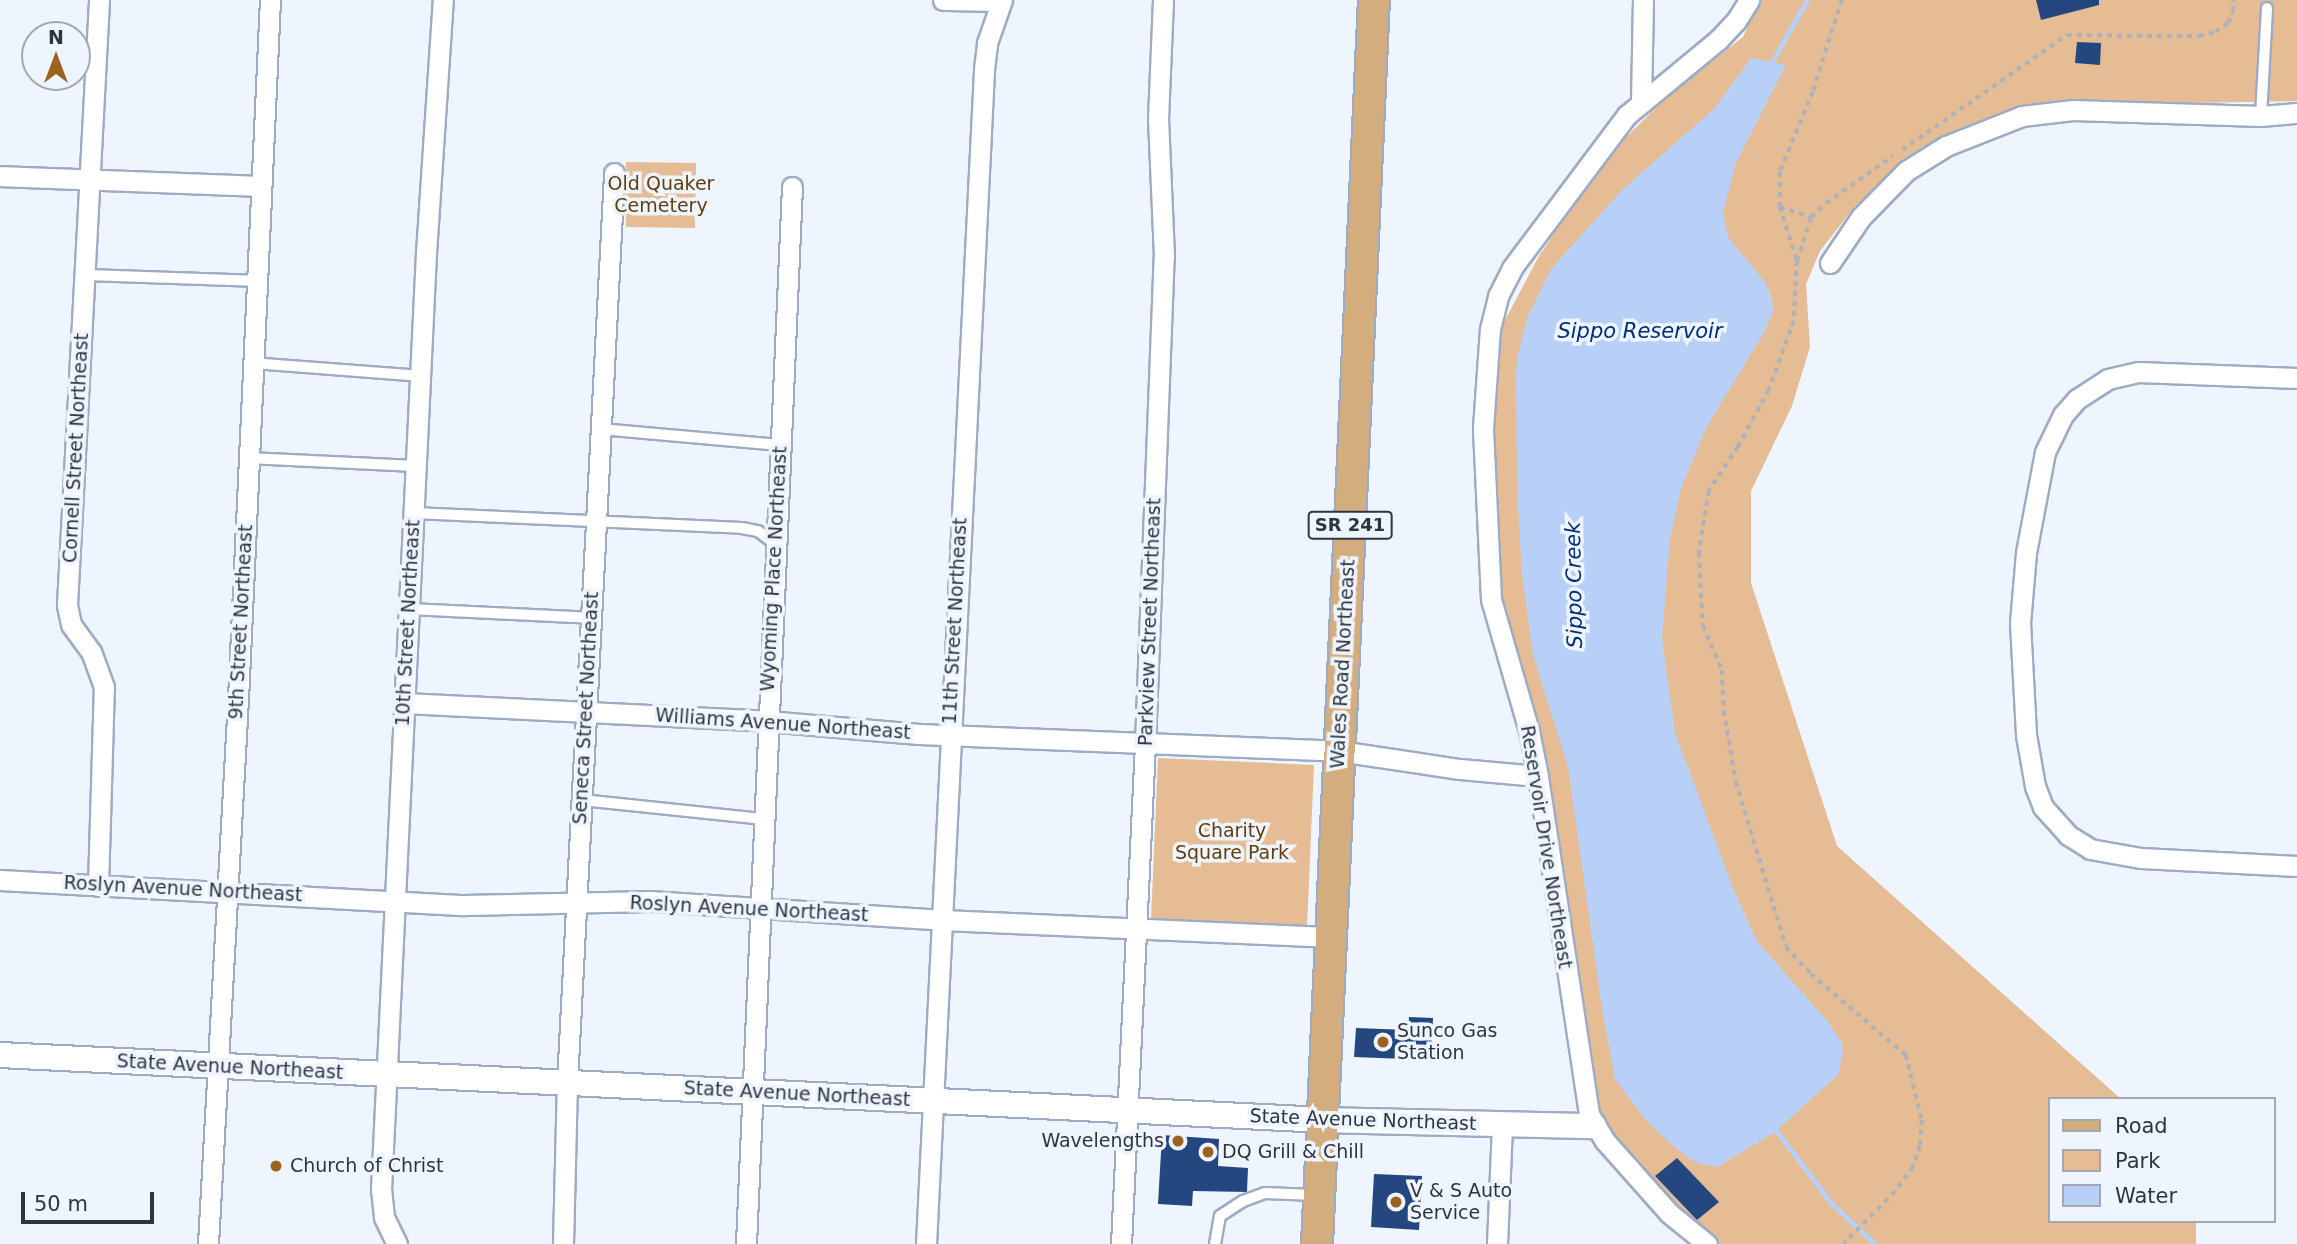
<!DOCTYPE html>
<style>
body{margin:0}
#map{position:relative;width:2297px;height:1244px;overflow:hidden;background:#eef5ff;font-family:"DejaVu Sans",sans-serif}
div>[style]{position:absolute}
.green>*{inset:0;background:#e5bc93}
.water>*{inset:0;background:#b8d0f8}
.stream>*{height:5px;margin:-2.5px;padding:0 2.5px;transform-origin:2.5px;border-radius:2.5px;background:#b8d0f8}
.building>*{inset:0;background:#254780}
.path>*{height:3.5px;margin-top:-1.75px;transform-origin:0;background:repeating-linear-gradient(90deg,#abb2bb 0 5px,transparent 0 10px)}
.roads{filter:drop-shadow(2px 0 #9dacc4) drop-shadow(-2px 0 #9dacc4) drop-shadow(0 2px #9dacc4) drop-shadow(0 -2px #9dacc4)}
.service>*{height:10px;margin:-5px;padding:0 5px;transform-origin:5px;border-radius:5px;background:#fff}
.minor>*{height:19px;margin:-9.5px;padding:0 9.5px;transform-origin:9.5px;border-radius:9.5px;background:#fff}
.tertiary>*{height:24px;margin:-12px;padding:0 12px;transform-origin:12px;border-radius:12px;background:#fff}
.primary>*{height:30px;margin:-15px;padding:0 15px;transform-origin:15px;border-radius:15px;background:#d4ad7f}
.dots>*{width:19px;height:19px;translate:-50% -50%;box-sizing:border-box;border:4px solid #eef5ff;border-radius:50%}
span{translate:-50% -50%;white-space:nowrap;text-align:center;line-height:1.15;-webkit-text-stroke:7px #eef5ff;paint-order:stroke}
.shield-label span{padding:2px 5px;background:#eef5ff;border:2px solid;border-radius:5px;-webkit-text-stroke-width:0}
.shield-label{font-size:18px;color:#2f353e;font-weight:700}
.park-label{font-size:19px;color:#643d0e}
.street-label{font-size:19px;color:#2f353e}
.poi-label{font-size:19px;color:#2f353e}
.left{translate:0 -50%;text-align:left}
.right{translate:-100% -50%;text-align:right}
.water-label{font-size:21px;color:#012f78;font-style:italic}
.legend{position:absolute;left:2048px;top:1097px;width:228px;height:126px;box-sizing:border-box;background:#eef5ff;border:2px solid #a2a8b2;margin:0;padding:9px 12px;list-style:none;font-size:21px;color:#2f353e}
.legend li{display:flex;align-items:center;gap:14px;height:35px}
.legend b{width:35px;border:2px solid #a2a8b2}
.north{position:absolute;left:21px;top:21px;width:70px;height:70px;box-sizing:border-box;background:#eef5ff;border:2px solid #a2a8b2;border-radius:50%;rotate:0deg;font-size:19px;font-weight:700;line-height:28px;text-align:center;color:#2f353e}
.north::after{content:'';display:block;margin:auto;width:24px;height:32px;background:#9c6320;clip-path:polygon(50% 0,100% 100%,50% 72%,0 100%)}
.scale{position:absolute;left:21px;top:1192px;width:133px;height:32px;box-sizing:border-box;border:4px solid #2f353e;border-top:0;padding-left:9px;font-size:21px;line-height:24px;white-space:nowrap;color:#2f353e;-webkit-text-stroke:5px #eef5ff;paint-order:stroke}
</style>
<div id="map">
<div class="green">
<div style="clip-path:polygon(1760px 0,2297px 0,2297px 101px,2137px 104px,1980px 126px,1922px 147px,1855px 206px,1820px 251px,1806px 284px,1810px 347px,1792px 406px,1751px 491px,1751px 583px,1837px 846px,2121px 1099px,2050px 1099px,2050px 1221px,2196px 1221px,2196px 1244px,1707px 1244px,1703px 1234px,1613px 1136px,1596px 1107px,1564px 874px,1542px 744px,1500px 606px,1491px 434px,1496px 337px,1539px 256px,1607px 156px,1670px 94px,1743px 37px)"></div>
<div style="clip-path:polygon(626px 162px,696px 163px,695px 228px,626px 227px)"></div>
<div style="clip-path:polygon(1158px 758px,1314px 765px,1307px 927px,1151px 919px)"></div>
</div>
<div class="water">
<div style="clip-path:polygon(1751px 58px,1786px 65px,1736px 163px,1723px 212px,1728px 237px,1765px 282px,1772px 297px,1773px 312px,1764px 333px,1706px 428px,1681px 489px,1670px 539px,1662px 638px,1675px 733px,1733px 888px,1757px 941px,1829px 1023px,1842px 1043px,1843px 1052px,1838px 1075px,1775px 1132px,1718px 1167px,1701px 1164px,1687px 1157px,1664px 1138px,1643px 1117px,1615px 1079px,1603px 1015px,1568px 767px,1533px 655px,1522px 574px,1517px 492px,1516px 377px,1517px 358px,1528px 316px,1551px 269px,1624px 188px,1714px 109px)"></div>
</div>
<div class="stream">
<div style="left:1769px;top:67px;width:77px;rotate:-60.4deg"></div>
<div style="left:1772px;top:1125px;width:98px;rotate:52.9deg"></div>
<div style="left:1831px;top:1203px;width:60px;rotate:43deg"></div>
</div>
<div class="building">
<div style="clip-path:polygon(2036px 0,2099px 0,2099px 5px,2041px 20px)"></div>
<div style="clip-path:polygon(2077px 42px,2101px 43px,2100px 65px,2075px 63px)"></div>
<div style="clip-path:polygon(1409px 1017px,1433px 1018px,1431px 1060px,1354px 1057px,1356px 1028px,1408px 1030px)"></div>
<div style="clip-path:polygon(1162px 1135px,1219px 1139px,1218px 1166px,1248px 1168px,1247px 1192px,1193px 1191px,1192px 1206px,1158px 1204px)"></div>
<div style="clip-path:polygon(1677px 1158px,1719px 1202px,1697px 1220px,1655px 1176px)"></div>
<div style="clip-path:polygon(1374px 1174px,1422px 1176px,1419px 1230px,1371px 1227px)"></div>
</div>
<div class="path">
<div style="left:1842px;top:0;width:96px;rotate:107.5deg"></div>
<div style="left:1813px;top:92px;width:87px;rotate:112.4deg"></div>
<div style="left:1780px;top:172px;width:35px;rotate:90deg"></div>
<div style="left:1780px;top:207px;width:57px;rotate:72.5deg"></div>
<div style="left:1797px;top:261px;width:46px;rotate:-72.3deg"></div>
<div style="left:1811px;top:217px;width:21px;rotate:-43deg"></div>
<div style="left:1826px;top:203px;width:82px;rotate:-35deg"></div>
<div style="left:1902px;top:150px;width:201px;rotate:-34.9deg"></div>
<div style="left:2067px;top:35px;width:132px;rotate:0.4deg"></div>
<div style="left:2199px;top:36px;width:16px;rotate:-14deg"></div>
<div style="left:2215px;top:32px;width:16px;rotate:-35deg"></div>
<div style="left:2228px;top:23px;width:13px;rotate:-67deg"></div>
<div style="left:2233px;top:11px;width:11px;rotate:-90deg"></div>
<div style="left:1780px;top:207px;width:33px;rotate:18deg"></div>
<div style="left:1797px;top:261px;width:60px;rotate:92.9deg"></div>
<div style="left:1794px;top:321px;width:73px;rotate:109.9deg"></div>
<div style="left:1769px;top:390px;width:65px;rotate:118.5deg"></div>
<div style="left:1738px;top:447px;width:53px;rotate:123.4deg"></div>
<div style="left:1709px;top:491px;width:63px;rotate:99.2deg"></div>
<div style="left:1699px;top:553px;width:73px;rotate:86.9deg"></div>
<div style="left:1703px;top:626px;width:48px;rotate:66.6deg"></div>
<div style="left:1722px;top:670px;width:41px;rotate:87.2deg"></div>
<div style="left:1724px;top:711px;width:72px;rotate:80.4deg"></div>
<div style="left:1736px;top:782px;width:172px;rotate:73.1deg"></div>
<div style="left:1786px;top:947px;width:37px;rotate:47deg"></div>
<div style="left:1811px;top:974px;width:125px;rotate:40.5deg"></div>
<div style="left:1906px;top:1055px;width:67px;rotate:76.2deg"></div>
<div style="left:1922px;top:1120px;width:26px;rotate:94deg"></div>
<div style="left:1920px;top:1146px;width:22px;rotate:108deg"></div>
<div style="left:1913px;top:1167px;width:31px;rotate:126deg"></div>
<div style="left:1895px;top:1192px;width:73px;rotate:134.4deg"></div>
</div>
<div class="roads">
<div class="service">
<div style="left:2261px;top:116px;width:108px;rotate:-86.8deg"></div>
<div style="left:85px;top:275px;width:170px;rotate:2deg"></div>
<div style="left:252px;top:363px;width:169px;rotate:4.4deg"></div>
<div style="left:600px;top:429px;width:181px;rotate:5.1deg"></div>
<div style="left:248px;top:458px;width:168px;rotate:2.7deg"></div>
<div style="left:414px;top:513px;width:328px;rotate:2.6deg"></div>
<div style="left:742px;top:528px;width:16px;rotate:11deg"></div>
<div style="left:758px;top:531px;width:21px;rotate:37deg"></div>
<div style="left:409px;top:609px;width:181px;rotate:2.8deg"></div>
<div style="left:582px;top:800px;width:183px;rotate:6deg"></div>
<div style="left:1215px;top:1244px;width:28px;rotate:-80deg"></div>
<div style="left:1220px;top:1216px;width:27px;rotate:-33deg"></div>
<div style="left:1243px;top:1201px;width:23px;rotate:-20deg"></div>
<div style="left:1265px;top:1193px;width:50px;rotate:2.3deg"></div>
</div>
<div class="minor">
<div style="left:943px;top:0;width:58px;rotate:1deg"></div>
<div style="left:1641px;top:103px;width:103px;rotate:-88.9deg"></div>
<div style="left:0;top:176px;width:259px;rotate:2.2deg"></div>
<div style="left:1830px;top:263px;width:55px;rotate:-56deg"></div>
<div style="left:1861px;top:217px;width:64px;rotate:-45.6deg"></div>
<div style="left:1906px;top:171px;width:47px;rotate:-32deg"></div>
<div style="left:1946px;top:146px;width:82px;rotate:-21.5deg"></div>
<div style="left:2022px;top:116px;width:51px;rotate:-6.7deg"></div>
<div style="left:2073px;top:110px;width:188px;rotate:1.8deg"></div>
<div style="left:2261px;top:116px;width:36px;rotate:-5deg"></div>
<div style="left:2297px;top:378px;width:159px;rotate:-177.8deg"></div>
<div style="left:2138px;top:372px;width:31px;rotate:167deg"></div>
<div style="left:2108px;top:379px;width:37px;rotate:147deg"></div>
<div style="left:2077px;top:399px;width:21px;rotate:131deg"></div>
<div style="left:2063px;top:415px;width:41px;rotate:115.9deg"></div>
<div style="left:2045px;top:452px;width:103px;rotate:100.7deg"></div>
<div style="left:2026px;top:553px;width:70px;rotate:94.9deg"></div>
<div style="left:2020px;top:623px;width:112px;rotate:86.9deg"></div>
<div style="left:2026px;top:735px;width:52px;rotate:80deg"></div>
<div style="left:2035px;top:786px;width:22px;rotate:69deg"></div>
<div style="left:2043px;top:807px;width:38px;rotate:48deg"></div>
<div style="left:2068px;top:835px;width:26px;rotate:32deg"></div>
<div style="left:2090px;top:849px;width:52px;rotate:10deg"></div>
<div style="left:2141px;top:858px;width:156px;rotate:2.9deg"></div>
<div style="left:404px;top:703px;width:363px;rotate:2.8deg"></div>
<div style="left:767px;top:721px;width:153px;rotate:4.9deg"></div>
<div style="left:919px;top:734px;width:420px;rotate:2.3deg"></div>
<div style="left:1339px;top:751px;width:122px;rotate:8.5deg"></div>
<div style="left:1460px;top:769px;width:78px;rotate:5.1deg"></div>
<div style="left:0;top:880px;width:465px;rotate:3.1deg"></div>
<div style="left:464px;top:905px;width:187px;rotate:-1.2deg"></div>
<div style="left:651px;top:901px;width:291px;rotate:3.7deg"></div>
<div style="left:941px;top:920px;width:389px;rotate:2.5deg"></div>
<div style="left:98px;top:886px;width:199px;rotate:-88.3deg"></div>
<div style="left:104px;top:687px;width:37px;rotate:-110deg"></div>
<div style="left:91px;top:652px;width:34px;rotate:-126deg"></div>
<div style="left:71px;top:624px;width:19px;rotate:-102deg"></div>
<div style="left:67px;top:605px;width:606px;rotate:-86.97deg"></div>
<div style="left:208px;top:1244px;width:546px;rotate:-86.85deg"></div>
<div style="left:238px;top:699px;width:700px;rotate:-87.38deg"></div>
<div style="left:397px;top:1244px;width:30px;rotate:-116deg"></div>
<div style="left:384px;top:1217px;width:27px;rotate:-96deg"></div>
<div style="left:381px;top:1190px;width:938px;rotate:-87.25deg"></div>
<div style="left:426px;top:253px;width:254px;rotate:-86.2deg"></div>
<div style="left:563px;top:1244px;width:161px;rotate:-88.6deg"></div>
<div style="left:567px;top:1083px;width:911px;rotate:-87.04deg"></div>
<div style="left:746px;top:1244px;width:1058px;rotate:-87.51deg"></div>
<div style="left:926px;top:1244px;width:1176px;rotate:-87.17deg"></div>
<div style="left:984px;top:69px;width:26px;rotate:-83deg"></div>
<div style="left:987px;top:43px;width:46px;rotate:-70.8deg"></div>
<div style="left:1121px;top:1244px;width:501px;rotate:-87.25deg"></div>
<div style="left:1145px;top:744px;width:488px;rotate:-87.8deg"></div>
<div style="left:1164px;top:256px;width:137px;rotate:-92.5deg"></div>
<div style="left:1158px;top:119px;width:119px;rotate:-87.6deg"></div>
<div style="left:1497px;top:1244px;width:119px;rotate:-87.6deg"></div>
<div style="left:1707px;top:1244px;width:49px;rotate:-140.8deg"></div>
<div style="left:1669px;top:1213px;width:96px;rotate:-131.6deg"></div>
<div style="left:1605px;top:1141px;width:31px;rotate:-121deg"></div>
<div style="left:1589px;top:1114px;width:342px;rotate:-98.6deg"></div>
<div style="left:1538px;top:776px;width:46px;rotate:-101.3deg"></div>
<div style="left:1529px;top:731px;width:137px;rotate:-106.1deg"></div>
<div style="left:1491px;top:599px;width:171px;rotate:-92.7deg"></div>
<div style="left:1483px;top:428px;width:99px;rotate:-86deg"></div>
<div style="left:1490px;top:329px;width:34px;rotate:-76deg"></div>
<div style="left:1498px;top:296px;width:31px;rotate:-63deg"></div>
<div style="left:1512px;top:268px;width:191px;rotate:-53.1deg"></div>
<div style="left:1627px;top:115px;width:118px;rotate:-39.5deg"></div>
<div style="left:1718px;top:40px;width:26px;rotate:-47deg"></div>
<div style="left:1736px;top:21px;width:25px;rotate:-58deg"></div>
</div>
<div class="tertiary">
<div style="left:0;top:1055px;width:1324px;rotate:2.81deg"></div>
<div style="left:1322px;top:1120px;width:272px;rotate:1.3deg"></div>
</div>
<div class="primary">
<div style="left:1317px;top:1244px;width:1245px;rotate:-87.38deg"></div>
</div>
</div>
<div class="dots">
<div style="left:1383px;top:1042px;background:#9c6320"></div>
<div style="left:1178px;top:1141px;background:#9c6320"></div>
<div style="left:1208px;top:1152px;background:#9c6320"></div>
<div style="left:276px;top:1166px;background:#9c6320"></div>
<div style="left:1396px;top:1202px;background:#9c6320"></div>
</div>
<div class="shield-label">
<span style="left:1350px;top:525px">SR 241</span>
</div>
<div class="park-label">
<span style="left:661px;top:195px">Old Quaker<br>Cemetery</span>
<span style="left:1232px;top:842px">Charity<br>Square Park</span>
</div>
<div class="street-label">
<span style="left:76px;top:448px;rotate:-87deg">Cornell Street Northeast</span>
<span style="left:774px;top:569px;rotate:-87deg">Wyoming Place Northeast</span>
<span style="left:955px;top:621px;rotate:-87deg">11th Street Northeast</span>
<span style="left:241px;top:622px;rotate:-87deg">9th Street Northeast</span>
<span style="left:1150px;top:622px;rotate:-88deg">Parkview Street Northeast</span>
<span style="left:408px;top:623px;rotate:-87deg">10th Street Northeast</span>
<span style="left:1343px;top:664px;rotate:-87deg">Wales Road Northeast</span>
<span style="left:586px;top:708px;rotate:-87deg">Seneca Street Northeast</span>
<span style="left:783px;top:724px;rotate:4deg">Williams Avenue Northeast</span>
<span style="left:1546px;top:847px;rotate:81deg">Reservoir Drive Northeast</span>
<span style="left:183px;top:889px;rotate:3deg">Roslyn Avenue Northeast</span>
<span style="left:749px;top:909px;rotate:3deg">Roslyn Avenue Northeast</span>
<span style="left:230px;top:1067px;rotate:3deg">State Avenue Northeast</span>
<span style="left:797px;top:1094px;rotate:3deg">State Avenue Northeast</span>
<span style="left:1363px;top:1120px;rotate:2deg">State Avenue Northeast</span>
</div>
<div class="poi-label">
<span class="left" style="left:1397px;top:1042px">Sunco Gas<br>Station</span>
<span class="right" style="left:1164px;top:1141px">Wavelengths</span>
<span class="left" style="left:1222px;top:1152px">DQ Grill &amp; Chill</span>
<span class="left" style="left:290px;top:1166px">Church of Christ</span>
<span class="left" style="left:1410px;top:1202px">V &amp; S Auto<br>Service</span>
</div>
<div class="water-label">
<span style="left:1640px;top:331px">Sippo Reservoir</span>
<span style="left:1574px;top:585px;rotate:-91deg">Sippo Creek</span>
</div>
<ul class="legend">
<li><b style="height:9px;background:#d4ad7f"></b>Road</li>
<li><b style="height:19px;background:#e5bc93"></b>Park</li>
<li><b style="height:19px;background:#b8d0f8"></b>Water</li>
</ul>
<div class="north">N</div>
<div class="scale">50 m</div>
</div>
